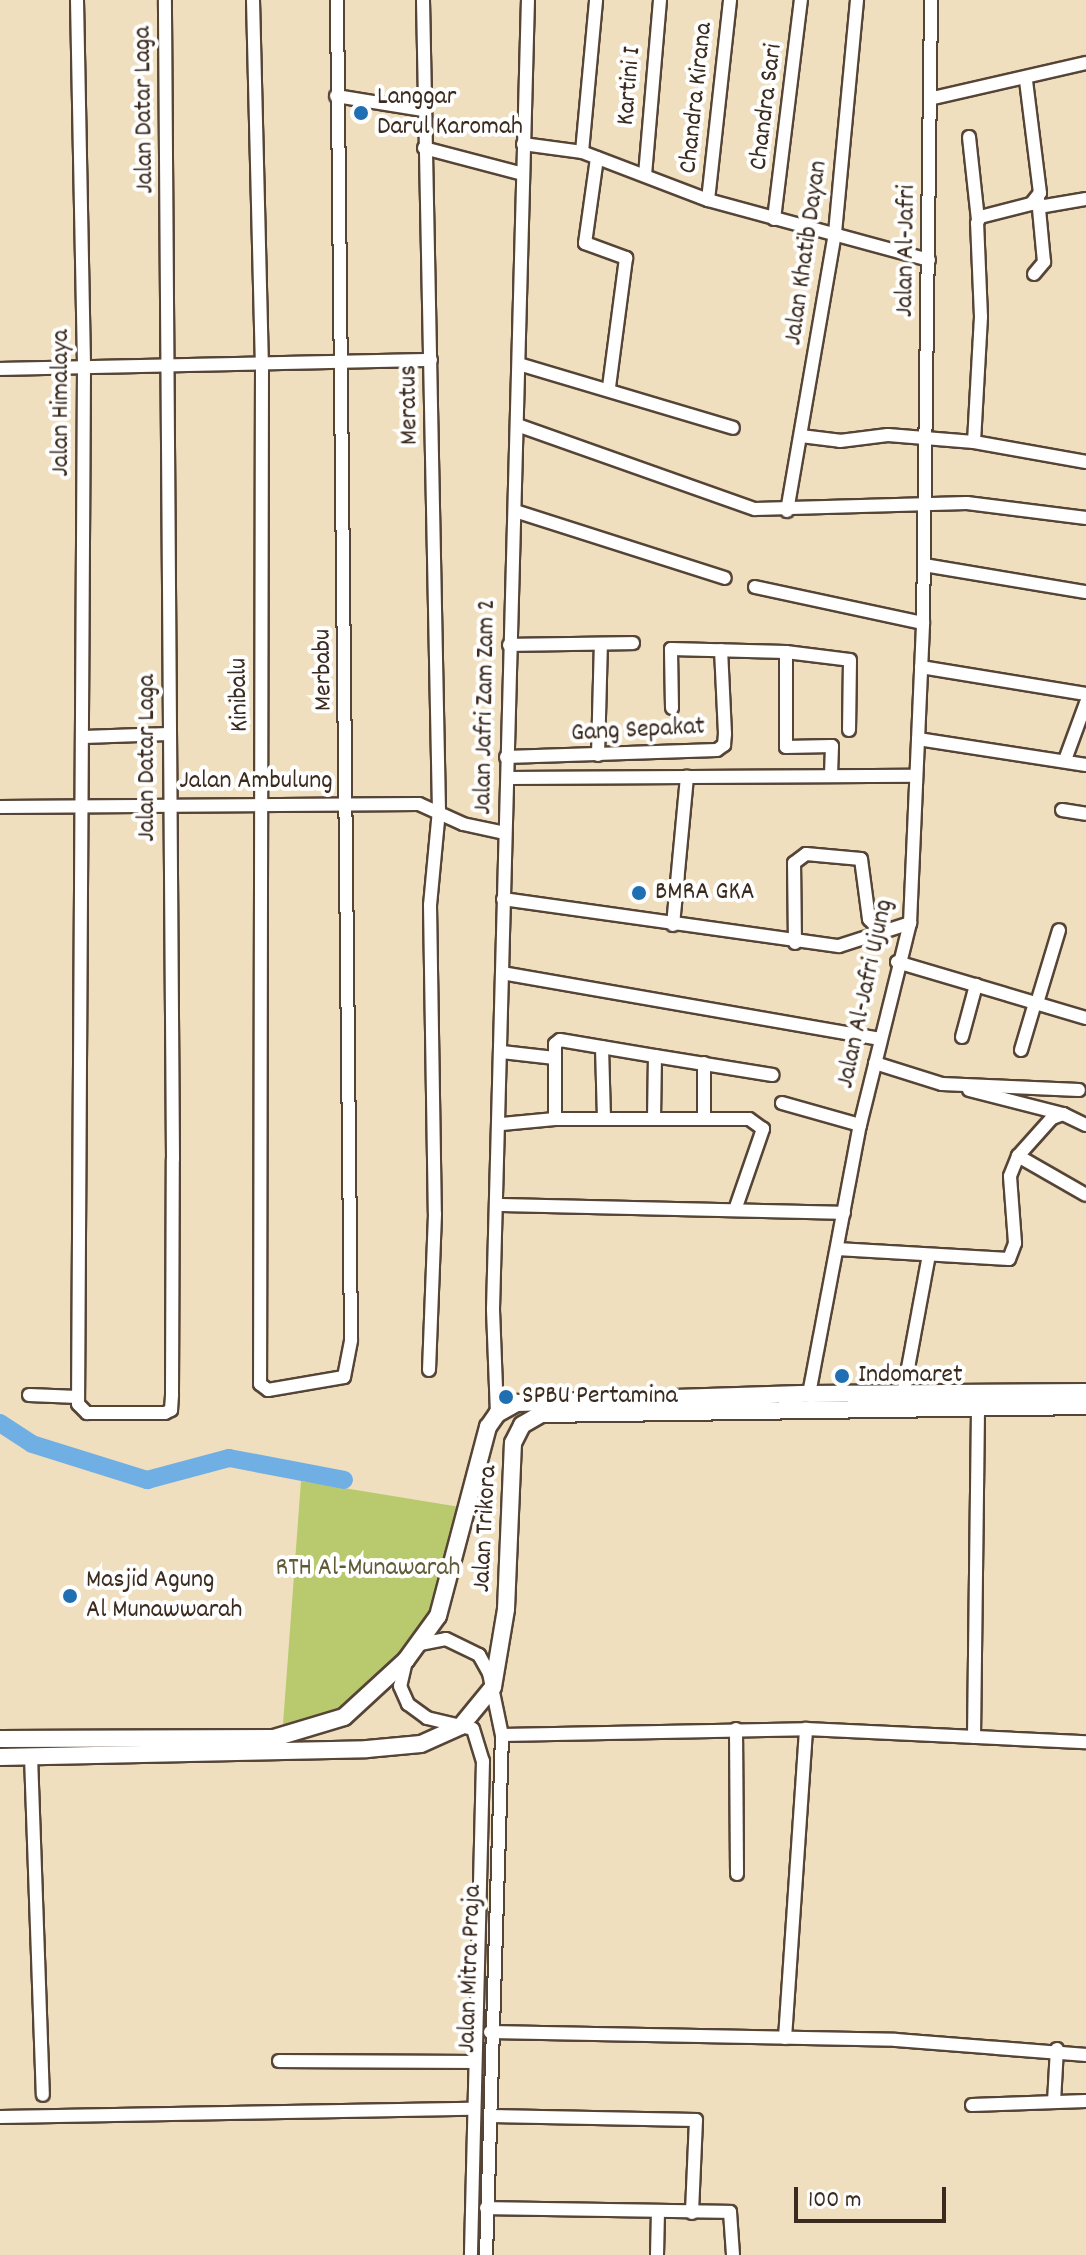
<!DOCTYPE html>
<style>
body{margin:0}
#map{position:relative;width:1086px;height:2255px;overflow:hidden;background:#f0dfbf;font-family:Dekko,sans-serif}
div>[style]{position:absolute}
.green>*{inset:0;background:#b8ca6d}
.river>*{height:18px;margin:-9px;padding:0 9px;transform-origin:9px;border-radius:9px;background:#70afe3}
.roads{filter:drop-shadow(2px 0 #564536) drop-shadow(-2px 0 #564536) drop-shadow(0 2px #564536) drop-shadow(0 -2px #564536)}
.minor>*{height:12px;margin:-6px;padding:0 6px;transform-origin:6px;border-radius:6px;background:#fff}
.major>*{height:16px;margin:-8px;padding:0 8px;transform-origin:8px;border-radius:8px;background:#fff}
.dots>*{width:22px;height:22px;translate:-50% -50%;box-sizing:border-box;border:4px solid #fff;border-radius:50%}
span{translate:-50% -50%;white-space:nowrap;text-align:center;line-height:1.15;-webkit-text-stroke:8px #fff;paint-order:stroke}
.street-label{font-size:26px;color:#3b2a1e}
.poi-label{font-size:26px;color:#3b2a1e}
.left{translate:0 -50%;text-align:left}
.park-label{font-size:26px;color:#605a36}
.scale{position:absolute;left:794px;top:2187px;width:152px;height:36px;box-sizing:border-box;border:4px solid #3b2a1e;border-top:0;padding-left:10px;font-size:24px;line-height:28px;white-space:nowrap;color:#3b2a1e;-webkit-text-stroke:6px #fff;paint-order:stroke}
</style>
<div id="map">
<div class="green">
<div style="clip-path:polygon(301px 1481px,460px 1507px,422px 1636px,354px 1702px,305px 1724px,283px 1724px)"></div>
</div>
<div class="river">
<div style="left:0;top:1423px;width:38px;rotate:33deg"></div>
<div style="left:32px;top:1444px;width:121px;rotate:17.4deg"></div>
<div style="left:147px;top:1480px;width:85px;rotate:-15deg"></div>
<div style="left:229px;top:1458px;width:117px;rotate:10.8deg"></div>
</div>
<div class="roads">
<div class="minor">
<div style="left:77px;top:0;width:369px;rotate:88.9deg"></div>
<div style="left:84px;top:369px;width:1035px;rotate:90.33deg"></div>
<div style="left:78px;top:1404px;width:13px;rotate:45deg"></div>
<div style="left:87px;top:1413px;width:78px"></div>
<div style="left:165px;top:1413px;width:7px;rotate:-27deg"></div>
<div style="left:171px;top:1410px;width:16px;rotate:-86deg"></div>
<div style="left:172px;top:1394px;width:235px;rotate:-89.8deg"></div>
<div style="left:173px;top:1159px;width:1159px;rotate:-90.4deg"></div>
<div style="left:253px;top:0;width:365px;rotate:88.6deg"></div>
<div style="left:262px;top:365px;width:1019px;rotate:90.11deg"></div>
<div style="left:260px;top:1384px;width:10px;rotate:37deg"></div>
<div style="left:268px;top:1390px;width:77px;rotate:-9.7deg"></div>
<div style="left:344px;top:1377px;width:38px;rotate:-79deg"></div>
<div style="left:351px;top:1340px;width:1340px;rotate:-90.6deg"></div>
<div style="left:423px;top:0;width:810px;rotate:88.87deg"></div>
<div style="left:439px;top:810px;width:95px;rotate:95.4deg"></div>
<div style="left:430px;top:905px;width:309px;rotate:89.1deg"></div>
<div style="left:435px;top:1214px;width:156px;rotate:92.2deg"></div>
<div style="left:336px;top:96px;width:87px;rotate:9.2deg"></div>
<div style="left:933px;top:98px;width:157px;rotate:-12.9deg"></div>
<div style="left:969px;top:137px;width:83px;rotate:83.8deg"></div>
<div style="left:523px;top:144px;width:60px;rotate:7.7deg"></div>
<div style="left:582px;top:152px;width:135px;rotate:20.9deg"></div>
<div style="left:708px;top:200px;width:229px;rotate:15.2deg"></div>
<div style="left:424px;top:148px;width:102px;rotate:14.7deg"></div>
<div style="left:582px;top:152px;width:153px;rotate:-84.7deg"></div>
<div style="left:597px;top:158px;width:86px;rotate:98deg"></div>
<div style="left:585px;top:243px;width:44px;rotate:20.1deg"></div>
<div style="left:626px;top:258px;width:131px;rotate:97.5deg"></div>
<div style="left:645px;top:175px;width:176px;rotate:-85.1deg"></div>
<div style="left:708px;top:200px;width:201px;rotate:-83.7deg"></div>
<div style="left:1039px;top:207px;width:48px;rotate:-9.7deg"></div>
<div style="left:774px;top:219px;width:221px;rotate:-83deg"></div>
<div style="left:1034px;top:274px;width:16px;rotate:-50deg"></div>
<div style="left:1044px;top:262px;width:64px;rotate:-95.4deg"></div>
<div style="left:522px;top:365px;width:220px;rotate:16.6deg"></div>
<div style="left:0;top:369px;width:431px;rotate:-1.2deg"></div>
<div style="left:520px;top:426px;width:249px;rotate:19.5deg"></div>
<div style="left:755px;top:509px;width:212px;rotate:-1.6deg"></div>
<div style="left:967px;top:503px;width:120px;rotate:7.2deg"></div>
<div style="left:801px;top:436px;width:39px;rotate:7deg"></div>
<div style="left:840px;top:441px;width:48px;rotate:-7.1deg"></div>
<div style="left:888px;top:435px;width:86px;rotate:4.7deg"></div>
<div style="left:974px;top:442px;width:114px;rotate:10.1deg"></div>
<div style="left:974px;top:442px;width:125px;rotate:-86.8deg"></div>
<div style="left:981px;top:317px;width:94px;rotate:-92.4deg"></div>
<div style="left:977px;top:223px;width:7px;rotate:-63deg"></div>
<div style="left:980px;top:217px;width:53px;rotate:-14.3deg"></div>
<div style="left:1031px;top:204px;width:14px;rotate:-51deg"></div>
<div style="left:1040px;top:193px;width:114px;rotate:-97.1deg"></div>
<div style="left:515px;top:511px;width:220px;rotate:17.7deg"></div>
<div style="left:787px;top:511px;width:282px;rotate:-80.2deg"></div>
<div style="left:835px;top:233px;width:234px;rotate:-84.6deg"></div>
<div style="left:924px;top:565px;width:164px;rotate:9.5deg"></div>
<div style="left:755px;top:587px;width:172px;rotate:12.1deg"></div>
<div style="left:509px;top:645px;width:124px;rotate:-0.9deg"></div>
<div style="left:786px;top:652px;width:95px;rotate:90deg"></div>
<div style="left:786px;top:747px;width:46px;rotate:-1.2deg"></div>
<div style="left:832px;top:746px;width:30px;rotate:92deg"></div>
<div style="left:921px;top:667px;width:167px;rotate:9.3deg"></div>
<div style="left:672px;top:708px;width:59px;rotate:-91deg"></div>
<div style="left:671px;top:649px;width:115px;rotate:1.5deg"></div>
<div style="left:786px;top:652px;width:64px;rotate:7.1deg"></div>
<div style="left:850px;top:660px;width:70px;rotate:90.8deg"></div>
<div style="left:83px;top:737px;width:86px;rotate:-2deg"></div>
<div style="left:918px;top:739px;width:170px;rotate:8.8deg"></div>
<div style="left:598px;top:755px;width:111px;rotate:-88.5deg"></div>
<div style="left:506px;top:757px;width:211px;rotate:-1.9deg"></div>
<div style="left:717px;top:750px;width:9px;rotate:-36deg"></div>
<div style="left:724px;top:745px;width:11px;rotate:-85deg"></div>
<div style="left:725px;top:734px;width:84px;rotate:-92.7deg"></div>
<div style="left:1065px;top:760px;width:61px;rotate:-69.8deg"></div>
<div style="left:508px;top:778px;width:408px;rotate:-0.3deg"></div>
<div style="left:0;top:807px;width:419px;rotate:-0.4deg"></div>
<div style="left:419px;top:804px;width:48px;rotate:24.4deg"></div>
<div style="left:463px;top:824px;width:43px;rotate:12.1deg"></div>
<div style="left:1062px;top:810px;width:24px;rotate:9deg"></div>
<div style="left:503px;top:899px;width:339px;rotate:8deg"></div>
<div style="left:839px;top:946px;width:75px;rotate:-17.9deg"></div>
<div style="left:673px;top:925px;width:149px;rotate:-84.6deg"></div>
<div style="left:795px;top:943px;width:80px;rotate:-90.7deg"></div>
<div style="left:794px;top:863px;width:15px;rotate:-37deg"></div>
<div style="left:806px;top:854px;width:55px;rotate:5.2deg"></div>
<div style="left:861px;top:859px;width:61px;rotate:82.4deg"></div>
<div style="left:869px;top:919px;width:19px;rotate:47deg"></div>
<div style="left:897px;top:962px;width:197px;rotate:16.5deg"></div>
<div style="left:502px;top:973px;width:384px;rotate:9.9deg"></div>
<div style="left:1037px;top:1003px;width:76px;rotate:-73.2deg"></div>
<div style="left:962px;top:1037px;width:54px;rotate:-74.9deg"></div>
<div style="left:602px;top:1047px;width:72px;rotate:88.4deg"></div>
<div style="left:1021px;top:1050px;width:49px;rotate:-73.4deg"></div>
<div style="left:502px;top:1052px;width:53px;rotate:6.5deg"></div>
<div style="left:875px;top:1063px;width:70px;rotate:17.4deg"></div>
<div style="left:942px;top:1084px;width:137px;rotate:2.5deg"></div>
<div style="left:969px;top:1090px;width:97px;rotate:14.3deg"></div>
<div style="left:782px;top:1103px;width:81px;rotate:15.8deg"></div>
<div style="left:654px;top:1119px;width:99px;rotate:180deg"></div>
<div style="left:555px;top:1119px;width:75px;rotate:-90deg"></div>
<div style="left:555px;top:1044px;width:6px;rotate:-39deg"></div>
<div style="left:560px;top:1040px;width:96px;rotate:9.6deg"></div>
<div style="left:704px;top:1119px;width:56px;rotate:-90deg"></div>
<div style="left:502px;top:1124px;width:53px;rotate:-5.4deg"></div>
<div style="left:1018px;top:1156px;width:78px;rotate:29.8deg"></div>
<div style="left:497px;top:1205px;width:347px;rotate:1.3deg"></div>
<div style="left:736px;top:1207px;width:83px;rotate:-70.9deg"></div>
<div style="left:763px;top:1129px;width:17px;rotate:-144deg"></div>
<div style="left:749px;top:1119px;width:95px;rotate:180deg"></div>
<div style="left:654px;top:1119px;width:63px;rotate:-89.1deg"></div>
<div style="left:655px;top:1056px;width:119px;rotate:9.2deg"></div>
<div style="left:837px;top:1249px;width:172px;rotate:3.3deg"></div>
<div style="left:1009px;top:1259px;width:17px;rotate:-69deg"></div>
<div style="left:1015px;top:1243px;width:67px;rotate:-94.3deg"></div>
<div style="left:1010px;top:1176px;width:22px;rotate:-68deg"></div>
<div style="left:1018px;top:1156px;width:51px;rotate:-48.2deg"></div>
<div style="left:1052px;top:1118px;width:12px;rotate:-20deg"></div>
<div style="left:1063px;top:1114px;width:25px;rotate:26deg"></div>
<div style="left:809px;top:1394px;width:274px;rotate:-79.3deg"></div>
<div style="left:860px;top:1125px;width:208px;rotate:-76.1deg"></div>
<div style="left:910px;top:923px;width:300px;rotate:-87.5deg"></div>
<div style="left:923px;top:623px;width:623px;rotate:-89.26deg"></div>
<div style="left:29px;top:1395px;width:49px;rotate:2.3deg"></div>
<div style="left:903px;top:1395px;width:142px;rotate:-79.5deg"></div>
<div style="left:497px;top:1414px;width:105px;rotate:-92.2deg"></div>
<div style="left:493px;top:1309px;width:1309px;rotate:-88.47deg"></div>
<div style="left:420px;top:1644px;width:26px;rotate:-11deg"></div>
<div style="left:446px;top:1639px;width:37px;rotate:26deg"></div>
<div style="left:479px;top:1655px;width:21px;rotate:61deg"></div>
<div style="left:489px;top:1673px;width:63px;rotate:78.2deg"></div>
<div style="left:502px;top:1735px;width:520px;rotate:91.76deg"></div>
<div style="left:406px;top:1661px;width:26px;rotate:103deg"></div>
<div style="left:400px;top:1686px;width:20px;rotate:66deg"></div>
<div style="left:408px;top:1704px;width:24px;rotate:36deg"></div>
<div style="left:427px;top:1718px;width:47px;rotate:13.4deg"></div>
<div style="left:473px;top:1729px;width:34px;rotate:73deg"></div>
<div style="left:483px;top:1761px;width:494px;rotate:91.4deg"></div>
<div style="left:736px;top:1729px;width:145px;rotate:89.6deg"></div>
<div style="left:502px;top:1735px;width:304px;rotate:-1.1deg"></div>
<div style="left:806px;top:1729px;width:280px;rotate:2.7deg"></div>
<div style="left:974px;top:1737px;width:330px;rotate:-89.3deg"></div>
<div style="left:31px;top:1756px;width:339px;rotate:88deg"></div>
<div style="left:490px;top:2032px;width:406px;rotate:1.1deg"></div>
<div style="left:896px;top:2040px;width:191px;rotate:4.5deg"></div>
<div style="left:785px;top:2038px;width:310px;rotate:-86.1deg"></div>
<div style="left:279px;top:2061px;width:194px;rotate:0.3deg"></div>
<div style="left:1054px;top:2102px;width:53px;rotate:-86.8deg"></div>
<div style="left:972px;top:2105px;width:114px;rotate:-2deg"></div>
<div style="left:490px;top:2116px;width:206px;rotate:1.1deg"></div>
<div style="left:696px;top:2120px;width:93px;rotate:92.5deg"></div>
<div style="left:0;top:2117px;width:471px;rotate:-1deg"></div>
<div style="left:486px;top:2208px;width:244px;rotate:0.9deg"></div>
<div style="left:730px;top:2212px;width:43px;rotate:86deg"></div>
<div style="left:657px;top:2255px;width:43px;rotate:-88.7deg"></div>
</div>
<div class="major">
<div style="left:0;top:1739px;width:274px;rotate:-0.2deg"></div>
<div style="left:274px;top:1738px;width:73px;rotate:-16.7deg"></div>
<div style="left:344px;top:1717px;width:84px;rotate:-42.6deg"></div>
<div style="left:406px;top:1660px;width:54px;rotate:-54deg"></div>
<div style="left:438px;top:1616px;width:196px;rotate:-75.2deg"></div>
<div style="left:488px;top:1427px;width:16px;rotate:-55deg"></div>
<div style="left:497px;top:1414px;width:23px;rotate:-29deg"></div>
<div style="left:517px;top:1403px;width:292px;rotate:-1.8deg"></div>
<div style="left:809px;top:1394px;width:277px;rotate:-0.4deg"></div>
<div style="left:0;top:1757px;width:367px;rotate:-1.2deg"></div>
<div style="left:367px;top:1749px;width:54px;rotate:-5.3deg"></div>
<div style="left:421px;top:1744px;width:44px;rotate:-24.2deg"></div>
<div style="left:461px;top:1726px;width:50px;rotate:-50.6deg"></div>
<div style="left:493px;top:1687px;width:79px;rotate:-80.5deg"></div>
<div style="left:506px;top:1609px;width:166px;rotate:-87.6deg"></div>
<div style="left:513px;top:1443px;width:20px;rotate:-63deg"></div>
<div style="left:522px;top:1425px;width:22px;rotate:-30deg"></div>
<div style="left:541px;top:1414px;width:545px;rotate:-0.84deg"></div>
</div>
</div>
<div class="dots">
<div style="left:361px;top:113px;background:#1f6fb2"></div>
<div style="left:639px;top:893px;background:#1f6fb2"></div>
<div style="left:842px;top:1376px;background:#1f6fb2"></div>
<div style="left:506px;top:1397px;background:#1f6fb2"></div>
<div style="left:70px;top:1596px;background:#1f6fb2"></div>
</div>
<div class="street-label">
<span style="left:630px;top:86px;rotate:-85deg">Kartini I</span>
<span style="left:697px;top:98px;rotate:-84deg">Chandra Kirana</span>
<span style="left:767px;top:107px;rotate:-83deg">Chandra Sari</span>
<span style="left:145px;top:110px;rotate:-91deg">Jalan Datar Laga</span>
<span style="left:907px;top:251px;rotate:-89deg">Jalan Al-Jafri</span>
<span style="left:807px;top:253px;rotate:-82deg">Jalan Khatib Dayan</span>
<span style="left:62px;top:403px;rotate:-90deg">Jalan Himalaya</span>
<span style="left:410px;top:405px;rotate:-91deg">Meratus</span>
<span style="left:324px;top:670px;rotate:-91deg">Merbabu</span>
<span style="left:240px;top:695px;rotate:-91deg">Kinibalu</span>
<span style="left:486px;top:707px;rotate:-89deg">Jalan Jafri Zam Zam 2</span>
<span style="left:638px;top:731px;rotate:-3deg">Gang Sepakat</span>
<span style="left:148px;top:758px;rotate:-90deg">Jalan Datar Laga</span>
<span style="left:256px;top:782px">Jalan Ambulung</span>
<span style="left:866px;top:994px;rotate:-78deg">Jalan Al-Jafri Ujung</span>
<span style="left:486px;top:1529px;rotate:-87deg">Jalan Trikora</span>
<span style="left:471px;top:1969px;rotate:-88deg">Jalan Mitra Praja</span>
</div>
<div class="poi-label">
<span class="left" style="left:377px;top:113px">Langgar<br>Darul Karomah</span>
<span class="left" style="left:655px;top:893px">BMRA GKA</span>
<span class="left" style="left:858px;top:1376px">Indomaret</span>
<span class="left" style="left:522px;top:1397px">SPBU Pertamina</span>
<span class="left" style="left:86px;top:1596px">Masjid Agung<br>Al Munawwarah</span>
</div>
<div class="park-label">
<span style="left:368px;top:1569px">RTH Al-Munawarah</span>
</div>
<div class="scale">100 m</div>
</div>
